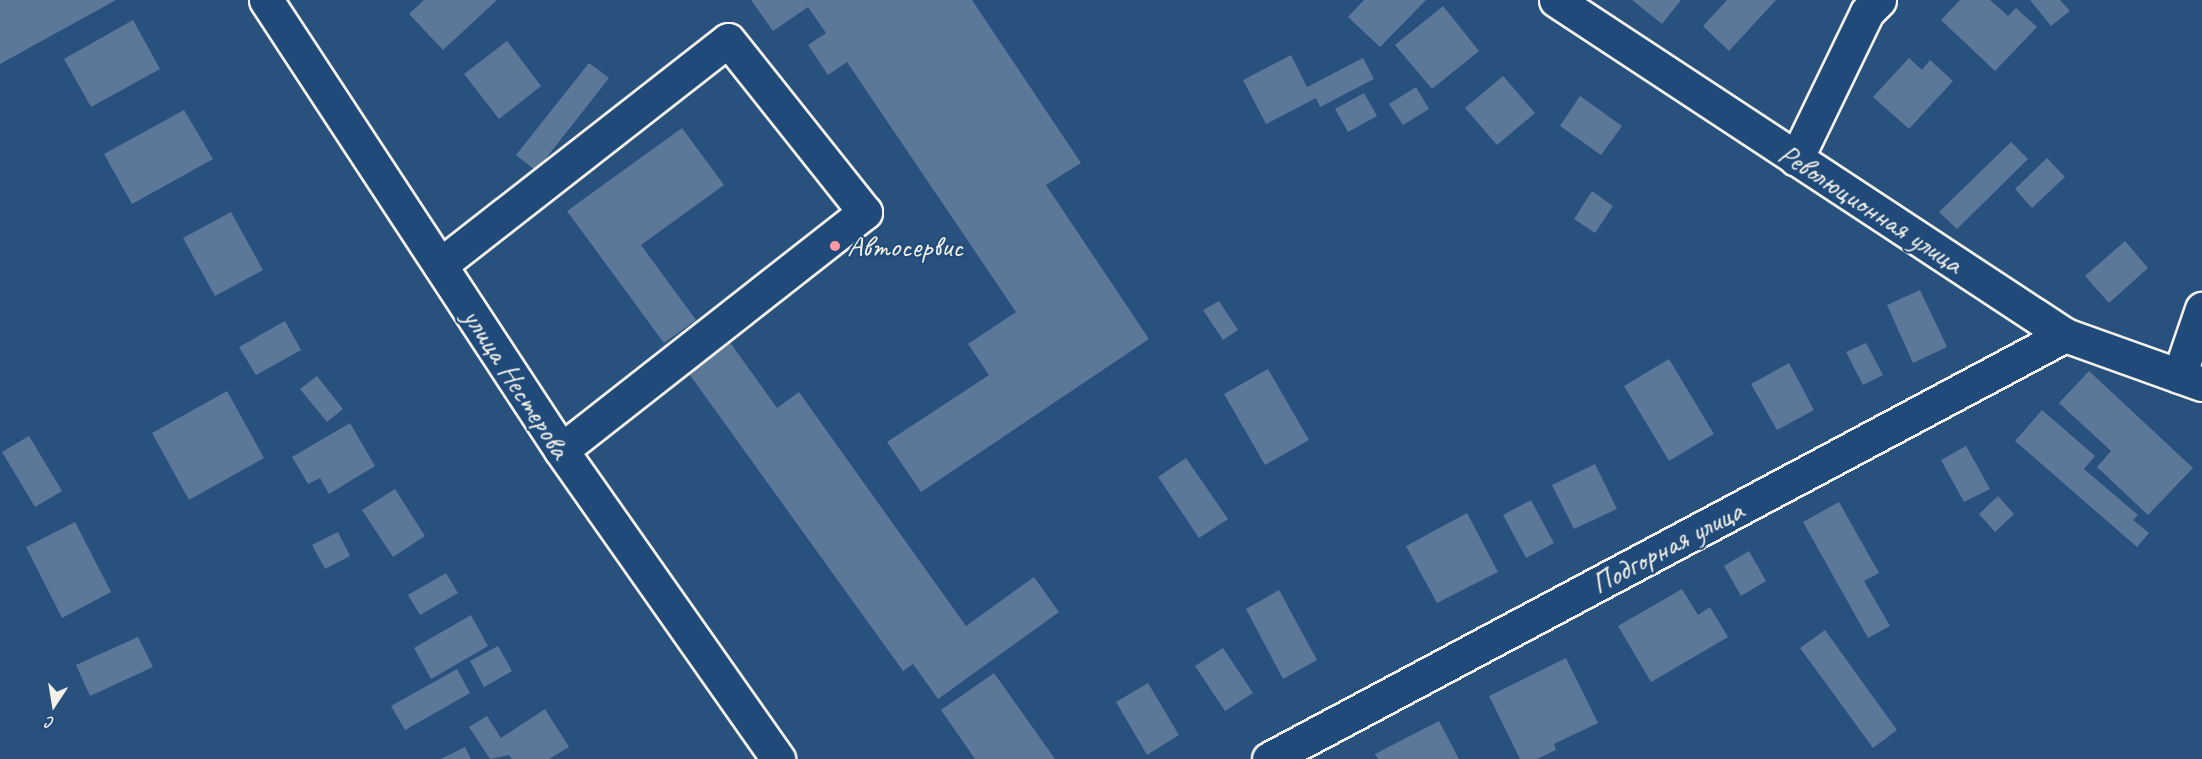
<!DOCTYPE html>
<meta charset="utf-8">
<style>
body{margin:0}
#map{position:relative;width:2202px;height:759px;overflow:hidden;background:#28517e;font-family:Caveat,sans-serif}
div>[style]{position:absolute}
.building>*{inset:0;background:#5b7899}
.roads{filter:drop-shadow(2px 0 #f4f1e8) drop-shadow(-2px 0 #f4f1e8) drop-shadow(0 2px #f4f1e8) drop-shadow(0 -2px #f4f1e8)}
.minor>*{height:33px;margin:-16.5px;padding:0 16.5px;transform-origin:16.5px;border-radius:16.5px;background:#1f4a7a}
.major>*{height:33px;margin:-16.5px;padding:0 16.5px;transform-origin:16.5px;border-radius:16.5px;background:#1f4a7a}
.dots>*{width:16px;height:16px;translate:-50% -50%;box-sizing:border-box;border:3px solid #1f4a7a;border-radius:50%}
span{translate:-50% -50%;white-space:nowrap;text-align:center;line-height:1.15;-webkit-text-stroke:4.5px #1f4a7a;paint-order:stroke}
.street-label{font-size:30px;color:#f4f1e8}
.poi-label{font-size:30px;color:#f4f1e8}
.left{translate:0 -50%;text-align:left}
.north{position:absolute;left:24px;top:675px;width:60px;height:60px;-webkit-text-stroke:4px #1f4a7a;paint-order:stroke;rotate:192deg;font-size:16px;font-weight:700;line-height:24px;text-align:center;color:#f4f1e8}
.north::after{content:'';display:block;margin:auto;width:21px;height:27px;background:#f4f1e8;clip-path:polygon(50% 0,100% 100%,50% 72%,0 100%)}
</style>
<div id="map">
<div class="building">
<div style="clip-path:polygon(0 0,116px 0,0 64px)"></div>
<div style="clip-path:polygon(424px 0,497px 0,443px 50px,409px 14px)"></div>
<div style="clip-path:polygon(751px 0,972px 0,1081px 163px,1046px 185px,1149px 339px,921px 492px,887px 442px,989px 375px,968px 344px,1016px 312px,847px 62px,828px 75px,808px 45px,826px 33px,808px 7px,773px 31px)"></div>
<div style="clip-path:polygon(1364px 0,1426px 0,1380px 47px,1348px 17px)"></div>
<div style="clip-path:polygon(1632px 0,1681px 0,1662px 24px)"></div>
<div style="clip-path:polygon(1727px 0,1776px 0,1729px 51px,1703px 26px)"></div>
<div style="clip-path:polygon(1960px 0,1990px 0,2008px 16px,2016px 8px,2037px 27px,1995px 71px,1941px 20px)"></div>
<div style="clip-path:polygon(2030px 0,2060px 0,2070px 11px,2051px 26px)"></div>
<div style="clip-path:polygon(1443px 6px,1479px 51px,1432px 89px,1395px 45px)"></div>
<div style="clip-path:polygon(133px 20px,160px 69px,91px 107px,64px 59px)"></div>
<div style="clip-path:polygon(507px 41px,541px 86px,499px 119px,464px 74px)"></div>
<div style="clip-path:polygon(1291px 55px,1307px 87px,1363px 58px,1374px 79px,1320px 107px,1316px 98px,1266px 124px,1243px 80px)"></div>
<div style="clip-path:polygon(1909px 58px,1922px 70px,1930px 60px,1953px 81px,1909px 129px,1873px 97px)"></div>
<div style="clip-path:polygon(589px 63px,609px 78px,536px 171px,516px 155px)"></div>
<div style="clip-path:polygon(1503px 76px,1535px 113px,1497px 145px,1465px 108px)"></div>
<div style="clip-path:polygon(1416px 87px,1429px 109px,1403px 125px,1389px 104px)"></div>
<div style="clip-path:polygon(1364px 93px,1377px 116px,1348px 132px,1335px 109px)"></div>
<div style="clip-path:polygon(1580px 96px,1622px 126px,1601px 155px,1560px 126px)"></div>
<div style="clip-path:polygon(184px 110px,213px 159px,132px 204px,104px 154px)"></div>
<div style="clip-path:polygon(682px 128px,724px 185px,641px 245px,696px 320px,664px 343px,567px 211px)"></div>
<div style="clip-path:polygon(2011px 142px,2028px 159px,1957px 229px,1939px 212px)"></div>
<div style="clip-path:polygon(2047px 158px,2065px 177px,2032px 208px,2015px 189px)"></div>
<div style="clip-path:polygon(1592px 191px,1613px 206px,1595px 233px,1574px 219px)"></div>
<div style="clip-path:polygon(231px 212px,263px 270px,215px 296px,183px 238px)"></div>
<div style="clip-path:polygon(2125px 241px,2148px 268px,2109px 303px,2085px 276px)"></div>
<div style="clip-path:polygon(1920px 290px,1947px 347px,1913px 363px,1887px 305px)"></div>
<div style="clip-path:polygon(1219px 301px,1238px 330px,1223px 340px,1203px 310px)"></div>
<div style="clip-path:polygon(285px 321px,301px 350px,256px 375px,239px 347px)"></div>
<div style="clip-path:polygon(729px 341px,777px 408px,799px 392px,966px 626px,1034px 577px,1059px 612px,938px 699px,913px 664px,903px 671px,687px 371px)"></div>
<div style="clip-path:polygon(1866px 343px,1883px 375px,1863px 385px,1846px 352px)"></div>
<div style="clip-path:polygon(1669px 359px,1714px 434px,1669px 461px,1624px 386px)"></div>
<div style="clip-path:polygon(1789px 363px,1814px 410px,1777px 430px,1751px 384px)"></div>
<div style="clip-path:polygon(1268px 369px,1309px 440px,1265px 465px,1224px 394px)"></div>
<div style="clip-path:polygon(2089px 371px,2193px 468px,2148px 515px,2097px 467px,2111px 451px,2059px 403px)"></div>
<div style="clip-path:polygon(317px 376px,343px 409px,327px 422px,300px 389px)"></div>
<div style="clip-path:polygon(227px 391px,264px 458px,189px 500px,152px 433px)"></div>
<div style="clip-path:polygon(2042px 410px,2095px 456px,2084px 469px,2138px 515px,2133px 520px,2149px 533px,2137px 547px,2015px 441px)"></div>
<div style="clip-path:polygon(350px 423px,375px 466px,329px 494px,320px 478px,308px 484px,292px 457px)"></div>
<div style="clip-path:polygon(29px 436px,62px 491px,35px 507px,2px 452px)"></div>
<div style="clip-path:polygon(1966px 446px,1990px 489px,1964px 502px,1941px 460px)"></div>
<div style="clip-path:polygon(1186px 458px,1228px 519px,1199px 538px,1158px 477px)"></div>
<div style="clip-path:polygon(1595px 464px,1617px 509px,1574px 529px,1552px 485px)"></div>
<div style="clip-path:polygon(395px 489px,425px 536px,393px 557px,362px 510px)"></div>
<div style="clip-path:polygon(1998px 496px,2014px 514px,1995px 532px,1979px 514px)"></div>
<div style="clip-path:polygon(1531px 500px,1554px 543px,1526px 558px,1503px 515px)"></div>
<div style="clip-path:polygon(1839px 502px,1879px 573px,1864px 581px,1890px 626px,1868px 638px,1803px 522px)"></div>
<div style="clip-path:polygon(1467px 513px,1498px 572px,1437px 603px,1406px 546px)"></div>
<div style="clip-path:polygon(75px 522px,111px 592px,62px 618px,26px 547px)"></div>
<div style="clip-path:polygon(338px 532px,350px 556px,325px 569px,312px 545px)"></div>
<div style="clip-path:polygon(1749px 551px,1766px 581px,1741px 596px,1724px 566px)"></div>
<div style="clip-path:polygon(446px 573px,458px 593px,420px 615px,408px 595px)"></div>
<div style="clip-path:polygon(1682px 589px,1698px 615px,1710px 607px,1728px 637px,1651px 682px,1618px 626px)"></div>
<div style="clip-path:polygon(1279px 590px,1317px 660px,1283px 679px,1246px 609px)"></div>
<div style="clip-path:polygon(471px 615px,488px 646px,431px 679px,414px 648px)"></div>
<div style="clip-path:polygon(1825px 630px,1897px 730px,1873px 748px,1800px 648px)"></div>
<div style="clip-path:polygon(138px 637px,153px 667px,90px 696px,76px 665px)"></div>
<div style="clip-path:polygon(498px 646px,512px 671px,484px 687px,470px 661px)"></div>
<div style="clip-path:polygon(1223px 648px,1253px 693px,1225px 711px,1195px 666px)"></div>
<div style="clip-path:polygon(1566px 658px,1598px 723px,1554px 744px,1556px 750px,1537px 759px,1520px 759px,1489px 696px)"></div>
<div style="clip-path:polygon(457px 669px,470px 693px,405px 730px,391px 706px)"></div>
<div style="clip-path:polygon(994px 673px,1055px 759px,975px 759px,941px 710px)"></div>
<div style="clip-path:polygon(1148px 683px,1179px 735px,1147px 755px,1116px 702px)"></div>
<div style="clip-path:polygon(545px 709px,569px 747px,549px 759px,512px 759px,509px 755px,490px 759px,469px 727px,487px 716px,501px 738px)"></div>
<div style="clip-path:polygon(1439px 721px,1459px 759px,1378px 759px,1375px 754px)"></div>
<div style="clip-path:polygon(465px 747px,471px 759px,441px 759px)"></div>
</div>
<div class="roads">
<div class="minor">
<div style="left:1556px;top:0;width:609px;rotate:33.35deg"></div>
<div style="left:2065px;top:335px;width:145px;rotate:19.7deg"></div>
<div style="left:1796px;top:159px;width:163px;rotate:-64.2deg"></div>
<div style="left:1867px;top:12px;width:17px;rotate:-45deg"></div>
<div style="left:440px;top:265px;width:365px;rotate:-38deg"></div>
<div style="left:728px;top:40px;width:220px;rotate:51.5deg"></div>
<div style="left:865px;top:212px;width:386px;rotate:141.9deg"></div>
<div style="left:2179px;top:376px;width:71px;rotate:-71.1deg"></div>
<div style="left:1269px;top:759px;width:902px;rotate:-28.04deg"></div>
</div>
<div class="major">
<div style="left:266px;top:0;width:538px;rotate:56.75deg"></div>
<div style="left:561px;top:450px;width:378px;rotate:54.9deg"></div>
</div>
</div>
<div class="dots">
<div style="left:835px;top:246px;background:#ff9aa2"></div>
</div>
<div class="street-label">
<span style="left:1871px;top:208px;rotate:33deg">Революционная улица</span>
<span style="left:517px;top:383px;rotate:57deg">улица Нестерова</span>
<span style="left:1667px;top:547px;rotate:-28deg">Подгорная улица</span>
</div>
<div class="poi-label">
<span class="left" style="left:847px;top:246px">Автосервис</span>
</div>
<div class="north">С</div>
</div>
